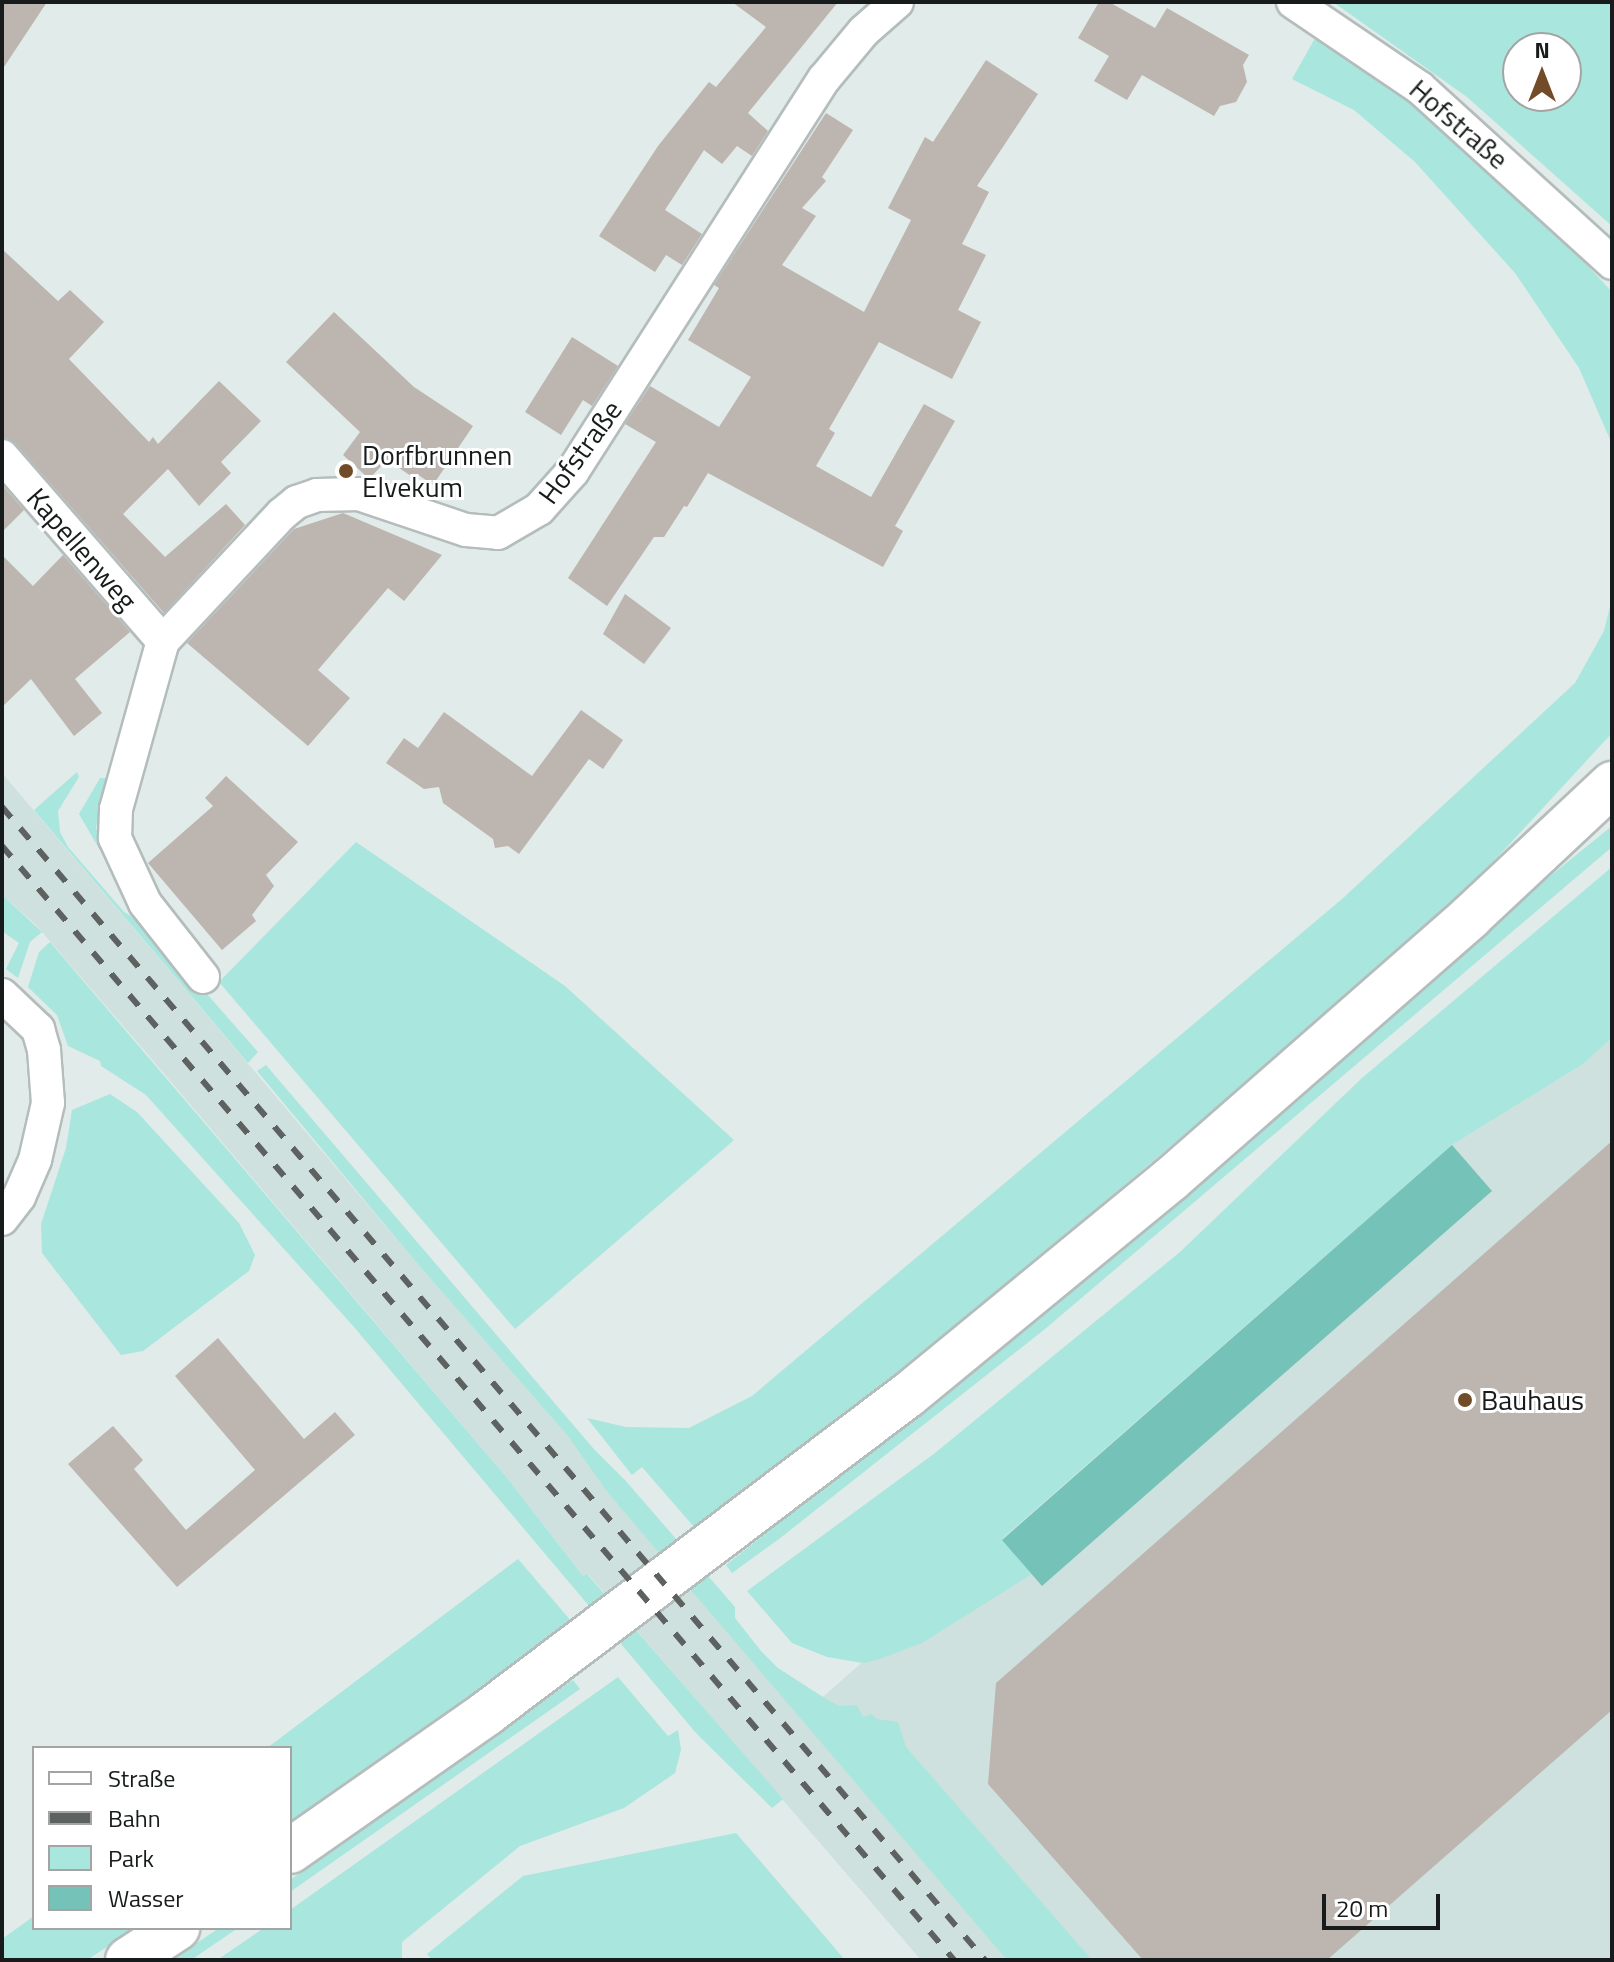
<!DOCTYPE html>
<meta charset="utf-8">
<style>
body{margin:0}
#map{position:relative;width:1614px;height:1962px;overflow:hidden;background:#e1ebe9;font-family:"Titillium Web",sans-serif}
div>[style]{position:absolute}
.built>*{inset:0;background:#cee1de}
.green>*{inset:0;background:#a9e6de}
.water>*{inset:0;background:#75c2b8}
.building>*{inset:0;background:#bcb5b0}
.roads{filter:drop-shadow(2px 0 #b4bdbc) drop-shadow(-2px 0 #b4bdbc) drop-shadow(0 2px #b4bdbc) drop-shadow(0 -2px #b4bdbc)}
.minor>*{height:32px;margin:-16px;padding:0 16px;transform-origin:16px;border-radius:16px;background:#fff}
.secondary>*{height:44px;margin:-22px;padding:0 22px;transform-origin:22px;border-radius:22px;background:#fff}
.rail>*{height:6px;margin-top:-3px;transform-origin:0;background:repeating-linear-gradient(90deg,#5d6261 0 14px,transparent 0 28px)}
.dots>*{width:22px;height:22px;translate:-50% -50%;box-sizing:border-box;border:4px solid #fff;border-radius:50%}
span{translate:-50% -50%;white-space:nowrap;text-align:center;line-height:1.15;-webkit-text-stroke:6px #fff;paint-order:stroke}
.street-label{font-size:28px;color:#181b1b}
.poi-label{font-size:28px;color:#181b1b}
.left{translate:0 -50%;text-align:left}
.frame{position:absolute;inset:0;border:4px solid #181b1b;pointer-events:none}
.legend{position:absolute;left:32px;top:1746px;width:260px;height:184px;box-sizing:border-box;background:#fff;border:2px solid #a3a4a4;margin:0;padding:10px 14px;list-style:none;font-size:24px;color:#181b1b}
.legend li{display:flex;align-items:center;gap:16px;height:40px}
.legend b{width:40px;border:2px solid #a3a4a4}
.north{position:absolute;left:1502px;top:32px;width:80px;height:80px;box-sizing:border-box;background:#fff;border:2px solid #a3a4a4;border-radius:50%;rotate:0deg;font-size:22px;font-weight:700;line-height:32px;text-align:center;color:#181b1b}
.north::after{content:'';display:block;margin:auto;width:28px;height:36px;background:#724c28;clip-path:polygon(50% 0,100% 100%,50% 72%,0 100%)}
.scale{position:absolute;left:1322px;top:1894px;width:118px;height:36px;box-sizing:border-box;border:4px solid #181b1b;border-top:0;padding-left:10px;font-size:24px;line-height:28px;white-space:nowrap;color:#181b1b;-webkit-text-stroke:6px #fff;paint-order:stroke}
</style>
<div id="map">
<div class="built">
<div style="clip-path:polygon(2px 773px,416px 1262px,567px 1435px,608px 1493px,801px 1716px,1452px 1145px,1583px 1064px,1612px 1038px,1612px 1960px,921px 1960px,588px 1574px,584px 1577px,508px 1479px,144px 1050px,36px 925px,2px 895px)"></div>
</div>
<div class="green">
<div style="clip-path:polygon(evenodd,1333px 2px,1612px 2px,1612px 226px,1467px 97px,1333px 2px,1566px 48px,1566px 96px,1518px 96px,1518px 48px,1566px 48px)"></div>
<div style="clip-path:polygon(1318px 33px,1412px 98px,1548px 223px,1612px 292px,1612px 444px,1579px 368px,1515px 273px,1415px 162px,1354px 110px,1292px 79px)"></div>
<div style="clip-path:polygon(1612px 599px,1612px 733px,1469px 888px,1226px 1100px,937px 1342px,694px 1527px,642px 1467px,632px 1475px,587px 1418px,626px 1427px,689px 1428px,752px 1396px,1342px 899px,1575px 683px,1604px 631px)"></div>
<div style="clip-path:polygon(77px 772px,79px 777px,58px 811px,60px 832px,68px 847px,124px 912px,147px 926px,258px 1052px,248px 1063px,34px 810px)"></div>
<div style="clip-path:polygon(100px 778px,109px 778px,110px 784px,101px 798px,96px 828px,122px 888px,79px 814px)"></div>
<div style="clip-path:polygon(1612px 826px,1612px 847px,1045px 1329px,779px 1539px,732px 1573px,726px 1565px,1116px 1255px,1528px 894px)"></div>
<div style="clip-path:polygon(356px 842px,565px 986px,734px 1140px,515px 1329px,219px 982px)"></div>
<div style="clip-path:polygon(1612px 867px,1612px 1038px,1583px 1064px,1452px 1145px,1002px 1539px,1032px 1574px,922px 1643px,877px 1660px,863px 1663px,827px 1657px,792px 1643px,747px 1591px,935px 1453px,1180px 1252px,1362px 1078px)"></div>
<div style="clip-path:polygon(2px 895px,42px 932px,30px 942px,18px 978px,6px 969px,19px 943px,2px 931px)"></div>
<div style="clip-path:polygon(50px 942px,508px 1479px,583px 1576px,587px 1574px,783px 1799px,772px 1808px,696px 1733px,354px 1327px,146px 1095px,101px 1066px,100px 1061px,68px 1046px,57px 1015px,28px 987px,39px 952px)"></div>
<div style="clip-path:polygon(266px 1065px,593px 1448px,625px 1480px,735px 1607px,735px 1618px,761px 1651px,778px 1668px,823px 1697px,839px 1706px,857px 1705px,863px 1717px,872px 1714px,877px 1719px,898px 1722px,906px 1747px,1092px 1960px,1007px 1960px,608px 1493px,567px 1435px,416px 1262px,257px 1071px)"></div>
<div style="clip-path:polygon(110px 1094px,137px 1112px,239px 1223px,255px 1255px,249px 1271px,143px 1351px,121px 1355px,42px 1253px,41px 1224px,66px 1148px,72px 1110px)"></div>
<div style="clip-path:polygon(518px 1559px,572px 1622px,290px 1824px,290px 1748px,267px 1748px)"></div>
<div style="clip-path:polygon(618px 1677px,668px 1736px,678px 1730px,681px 1750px,675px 1773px,624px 1808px,520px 1846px,402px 1942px,402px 1960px,217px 1960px,264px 1928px,290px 1928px,290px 1910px)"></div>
<div style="clip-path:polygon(573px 1680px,580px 1689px,290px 1892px,290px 1880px)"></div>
<div style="clip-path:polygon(736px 1833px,845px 1960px,432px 1960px,427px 1954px,523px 1876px)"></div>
<div style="clip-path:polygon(34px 1916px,34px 1928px,136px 1928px,87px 1960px,2px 1960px,2px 1939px)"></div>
<div style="clip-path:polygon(219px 1928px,238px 1928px,191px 1960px,172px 1960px)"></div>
</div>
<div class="water">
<div style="clip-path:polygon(1452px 1145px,1492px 1191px,1042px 1586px,1002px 1540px)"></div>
</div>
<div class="building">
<div style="clip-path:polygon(2px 2px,47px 2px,2px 70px)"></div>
<div style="clip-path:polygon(732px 2px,838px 2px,748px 113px,768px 131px,752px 156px,737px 146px,722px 164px,704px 150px,665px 210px,702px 234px,682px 265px,666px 255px,655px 272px,599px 236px,658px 146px,709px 82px,716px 87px,766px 27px)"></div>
<div style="clip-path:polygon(1099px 2px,1109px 2px,1155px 28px,1167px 8px,1249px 55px,1243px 65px,1247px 82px,1236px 102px,1220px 106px,1214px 116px,1142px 75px,1127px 100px,1094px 81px,1109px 56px,1078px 38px)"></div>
<div style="clip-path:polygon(986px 60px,1038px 94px,977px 186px,989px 192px,962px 244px,986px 255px,958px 310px,981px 322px,952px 379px,879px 342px,829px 429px,835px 433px,816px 466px,871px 497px,924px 404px,955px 421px,895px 526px,903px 531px,883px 567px,708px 473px,687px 507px,684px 506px,664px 537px,654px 537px,607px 606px,568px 578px,656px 442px,625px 424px,650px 386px,719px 427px,751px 377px,688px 340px,719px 288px,714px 285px,826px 113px,853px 130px,822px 177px,826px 181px,802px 208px,816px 216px,782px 265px,864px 312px,911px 220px,888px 208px,925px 137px,933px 142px)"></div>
<div style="clip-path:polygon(2px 249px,58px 301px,70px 290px,104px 322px,69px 359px,149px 442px,153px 437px,158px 444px,219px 381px,261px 421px,221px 462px,231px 473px,199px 506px,168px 469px,123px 514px,165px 557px,226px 504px,245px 525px,164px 613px,16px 444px,2px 438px)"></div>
<div style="clip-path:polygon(334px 312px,414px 387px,473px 426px,433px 485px,417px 474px,414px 478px,387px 460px,370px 478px,366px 476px,343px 455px,360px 432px,286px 362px)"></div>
<div style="clip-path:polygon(572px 337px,618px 366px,592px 406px,583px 400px,561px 435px,525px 412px)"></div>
<div style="clip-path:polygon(2px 485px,24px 510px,2px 532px)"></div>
<div style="clip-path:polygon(343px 513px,442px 555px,404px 601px,388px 588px,318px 670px,350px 698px,308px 746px,187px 643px,294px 529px)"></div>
<div style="clip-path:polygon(2px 555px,33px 586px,63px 555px,130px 632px,75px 679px,102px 713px,74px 736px,31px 679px,2px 707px)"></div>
<div style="clip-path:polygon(625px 594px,671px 628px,644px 664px,603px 634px)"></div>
<div style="clip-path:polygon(581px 710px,623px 740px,603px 769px,589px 759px,519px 854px,508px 846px,495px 848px,493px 839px,443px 803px,439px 787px,424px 789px,386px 763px,404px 738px,418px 748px,444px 712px,532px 776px)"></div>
<div style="clip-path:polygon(226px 776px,298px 842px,266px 875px,274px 886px,252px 915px,256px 921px,222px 950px,148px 863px,213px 806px,205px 798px)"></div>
<div style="clip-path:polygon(1612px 1141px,1612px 1710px,1327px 1960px,1143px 1960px,988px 1784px,996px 1683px)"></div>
<div style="clip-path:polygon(218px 1338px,304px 1439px,335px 1412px,355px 1435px,177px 1587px,68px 1464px,113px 1426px,143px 1460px,134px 1469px,186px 1530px,255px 1470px,175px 1376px)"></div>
</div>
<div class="roads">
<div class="minor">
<div style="left:1293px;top:2px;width:153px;rotate:34.1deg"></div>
<div style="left:1420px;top:88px;width:260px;rotate:42.3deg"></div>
<div style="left:2px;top:456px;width:245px;rotate:49deg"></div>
<div style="left:203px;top:977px;width:94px;rotate:-128.1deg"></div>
<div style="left:145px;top:903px;width:72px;rotate:-114.8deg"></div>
<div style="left:115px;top:838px;width:29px;rotate:-88deg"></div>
<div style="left:116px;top:809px;width:174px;rotate:-74.4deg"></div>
<div style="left:163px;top:641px;width:174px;rotate:-46.9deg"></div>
<div style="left:282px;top:514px;width:19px;rotate:-39deg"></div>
<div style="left:297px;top:502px;width:21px;rotate:-19deg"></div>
<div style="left:317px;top:495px;width:42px;rotate:-1.4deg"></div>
<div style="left:359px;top:494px;width:113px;rotate:18.6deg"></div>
<div style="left:466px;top:530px;width:32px;rotate:5deg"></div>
<div style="left:498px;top:533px;width:48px;rotate:-30.3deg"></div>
<div style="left:539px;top:509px;width:51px;rotate:-48.2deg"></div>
<div style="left:573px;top:471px;width:465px;rotate:-57.4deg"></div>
<div style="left:824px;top:79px;width:62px;rotate:-50.2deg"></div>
<div style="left:864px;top:31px;width:44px;rotate:-41.3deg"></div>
<div style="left:2px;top:995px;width:50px;rotate:43.4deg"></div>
<div style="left:38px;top:1029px;width:22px;rotate:74deg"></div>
<div style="left:44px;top:1050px;width:53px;rotate:85.7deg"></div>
<div style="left:48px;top:1103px;width:58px;rotate:102.8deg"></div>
<div style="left:35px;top:1160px;width:40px;rotate:113.4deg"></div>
<div style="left:19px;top:1197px;width:28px;rotate:128deg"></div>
</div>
<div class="secondary">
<div style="left:290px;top:1851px;width:241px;rotate:-35deg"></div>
<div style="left:487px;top:1713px;width:528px;rotate:-37.07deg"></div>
<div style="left:908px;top:1395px;width:340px;rotate:-39.4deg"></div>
<div style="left:1171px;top:1179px;width:398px;rotate:-41.2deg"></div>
<div style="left:1470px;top:917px;width:195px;rotate:-43.1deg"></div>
<div style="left:128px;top:1960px;width:59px;rotate:-33.1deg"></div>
</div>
</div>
<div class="rail">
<div style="left:2px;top:807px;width:1515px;rotate:49.55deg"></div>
<div style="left:2px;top:846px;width:1465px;rotate:49.48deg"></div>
</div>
<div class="dots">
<div style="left:346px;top:471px;background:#724c28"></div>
<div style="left:1465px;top:1400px;background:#724c28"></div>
</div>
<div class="street-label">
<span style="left:1459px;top:124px;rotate:41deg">Hofstraße</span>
<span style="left:580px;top:452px;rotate:-54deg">Hofstraße</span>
<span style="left:82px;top:549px;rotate:49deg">Kapellenweg</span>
</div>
<div class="poi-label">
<span class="left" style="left:362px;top:471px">Dorfbrunnen<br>Elvekum</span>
<span class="left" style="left:1481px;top:1400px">Bauhaus</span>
</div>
<div class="frame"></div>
<ul class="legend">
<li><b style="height:10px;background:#fff"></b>Straße</li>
<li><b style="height:10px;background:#5d6261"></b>Bahn</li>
<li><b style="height:22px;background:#a9e6de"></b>Park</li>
<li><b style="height:22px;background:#75c2b8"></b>Wasser</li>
</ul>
<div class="north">N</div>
<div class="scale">20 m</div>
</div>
